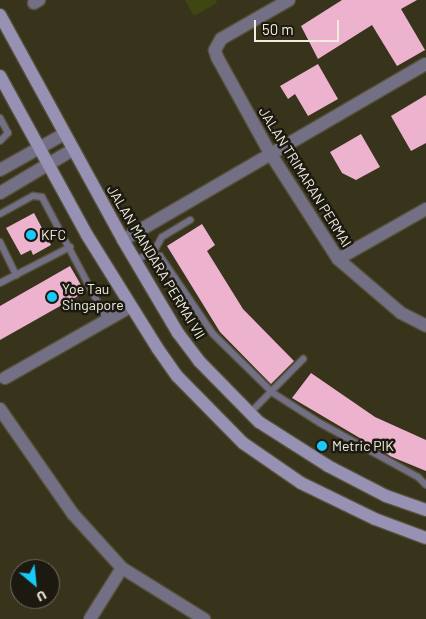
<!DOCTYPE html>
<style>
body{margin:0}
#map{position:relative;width:426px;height:619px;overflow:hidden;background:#38331b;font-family:Barlow,sans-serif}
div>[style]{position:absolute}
.green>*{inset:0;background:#3e4712}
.building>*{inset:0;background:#edb3ce}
.roads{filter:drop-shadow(1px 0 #55513a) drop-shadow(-1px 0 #55513a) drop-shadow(0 1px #55513a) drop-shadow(0 -1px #55513a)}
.service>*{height:6px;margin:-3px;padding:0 3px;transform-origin:3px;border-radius:3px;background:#736f85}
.minor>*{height:12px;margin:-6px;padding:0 6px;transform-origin:6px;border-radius:6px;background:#736f85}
.tertiary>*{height:12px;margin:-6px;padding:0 6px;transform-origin:6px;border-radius:6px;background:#736f85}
.secondary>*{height:12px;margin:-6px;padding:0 6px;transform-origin:6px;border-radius:6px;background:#9791b4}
.dots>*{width:14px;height:14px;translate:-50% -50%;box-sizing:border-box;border:2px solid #1c1a10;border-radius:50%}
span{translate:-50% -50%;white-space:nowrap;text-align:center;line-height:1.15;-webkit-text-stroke:5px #1c1a10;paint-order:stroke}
.street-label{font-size:14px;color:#f0eddf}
.poi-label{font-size:14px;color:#f0eddf}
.left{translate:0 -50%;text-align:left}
.north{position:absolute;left:10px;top:559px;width:50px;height:50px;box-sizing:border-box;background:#1c1a10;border:1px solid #716e63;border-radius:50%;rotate:152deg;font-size:14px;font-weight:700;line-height:20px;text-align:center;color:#f0eddf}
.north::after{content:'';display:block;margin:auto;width:18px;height:22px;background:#16cafb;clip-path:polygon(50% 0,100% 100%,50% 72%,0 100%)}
.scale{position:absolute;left:254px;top:20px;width:85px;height:22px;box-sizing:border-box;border:2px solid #f0eddf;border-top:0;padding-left:6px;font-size:15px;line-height:18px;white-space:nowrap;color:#f0eddf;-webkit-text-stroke:4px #1c1a10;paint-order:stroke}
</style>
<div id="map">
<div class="green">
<div style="clip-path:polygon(185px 0,216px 0,217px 3px,194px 16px)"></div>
</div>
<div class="building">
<div style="clip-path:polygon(342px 0,417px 0,401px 9px,425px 50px,397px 66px,372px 25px,318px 59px,301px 26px)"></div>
<div style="clip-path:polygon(318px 64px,338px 99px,308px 116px,295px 94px,288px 99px,280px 86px)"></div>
<div style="clip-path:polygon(426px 95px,426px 143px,411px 151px,391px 116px)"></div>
<div style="clip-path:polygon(361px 134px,380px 167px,356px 180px,342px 173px,330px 152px)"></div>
<div style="clip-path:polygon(34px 213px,51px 245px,33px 255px,31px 250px,21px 255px,6px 228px)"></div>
<div style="clip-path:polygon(202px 224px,215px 245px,207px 251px,243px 309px,294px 361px,271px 384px,220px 332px,167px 246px)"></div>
<div style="clip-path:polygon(70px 266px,85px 292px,0 340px,0 306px)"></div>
<div style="clip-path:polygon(311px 373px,375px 417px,426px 440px,426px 471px,392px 457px,292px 398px)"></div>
</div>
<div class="roads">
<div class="service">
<div style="left:0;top:118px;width:17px;rotate:62deg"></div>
<div style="left:8px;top:133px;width:11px;rotate:135deg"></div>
<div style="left:0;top:214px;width:38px;rotate:-29deg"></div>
<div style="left:33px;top:196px;width:9px;rotate:6deg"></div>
<div style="left:42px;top:197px;width:139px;rotate:62.1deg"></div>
<div style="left:0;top:242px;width:37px;rotate:64deg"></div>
<div style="left:153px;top:253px;width:18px;rotate:-61deg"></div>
<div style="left:162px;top:237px;width:33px;rotate:-31deg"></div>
<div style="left:135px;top:261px;width:14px;rotate:-30deg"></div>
<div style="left:147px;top:254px;width:13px;rotate:9deg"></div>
<div style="left:160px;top:256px;width:94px;rotate:55.8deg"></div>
<div style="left:213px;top:334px;width:84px;rotate:44.5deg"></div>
<div style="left:273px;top:393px;width:56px;rotate:32.6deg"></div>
<div style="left:320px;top:423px;width:112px;rotate:28.9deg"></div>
<div style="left:418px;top:477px;width:11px;rotate:45deg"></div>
<div style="left:0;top:283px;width:79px;rotate:-27.2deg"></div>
<div style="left:250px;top:413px;width:76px;rotate:-45.5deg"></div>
</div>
<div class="minor">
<div style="left:289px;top:0;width:78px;rotate:150.2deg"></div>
<div style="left:221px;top:39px;width:13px;rotate:119deg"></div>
<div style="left:215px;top:50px;width:7px;rotate:74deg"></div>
<div style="left:217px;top:57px;width:110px;rotate:61.1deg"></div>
<div style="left:270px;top:153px;width:126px;rotate:57.3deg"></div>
<div style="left:338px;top:259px;width:83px;rotate:40.6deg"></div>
<div style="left:401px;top:313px;width:28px;rotate:27deg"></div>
<div style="left:34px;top:3px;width:6px;rotate:-31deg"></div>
<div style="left:123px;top:240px;width:350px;rotate:-30.2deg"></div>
<div style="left:338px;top:259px;width:101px;rotate:-29.6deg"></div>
<div style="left:5px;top:378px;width:144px;rotate:-29.6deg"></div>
<div style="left:0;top:409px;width:128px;rotate:55.2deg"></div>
<div style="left:73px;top:514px;width:73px;rotate:47.8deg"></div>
<div style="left:122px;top:568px;width:97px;rotate:31.9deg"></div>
<div style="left:90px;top:619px;width:60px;rotate:-57.9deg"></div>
</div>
<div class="tertiary">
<div style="left:0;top:170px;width:73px;rotate:-29.4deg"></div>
<div style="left:0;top:193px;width:84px;rotate:-30.8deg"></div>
</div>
<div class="secondary">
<div style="left:0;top:15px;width:256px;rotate:61.3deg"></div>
<div style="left:123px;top:240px;width:108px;rotate:59.4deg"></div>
<div style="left:178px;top:333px;width:35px;rotate:53deg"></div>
<div style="left:199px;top:361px;width:86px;rotate:45.5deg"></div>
<div style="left:259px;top:422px;width:82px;rotate:32.5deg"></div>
<div style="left:328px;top:466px;width:65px;rotate:27.3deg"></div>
<div style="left:386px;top:496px;width:42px;rotate:19.3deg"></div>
<div style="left:0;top:76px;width:181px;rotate:61.3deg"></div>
<div style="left:87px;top:235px;width:134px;rotate:58.1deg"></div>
<div style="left:158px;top:349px;width:33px;rotate:55deg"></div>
<div style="left:177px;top:376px;width:94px;rotate:45.4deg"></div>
<div style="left:243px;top:443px;width:70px;rotate:34.6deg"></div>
<div style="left:301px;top:483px;width:82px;rotate:25.9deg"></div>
<div style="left:375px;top:519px;width:54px;rotate:20.4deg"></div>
</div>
</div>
<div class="dots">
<div style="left:31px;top:235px;background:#16cafb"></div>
<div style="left:52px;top:297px;background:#16cafb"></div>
<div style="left:322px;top:446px;background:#16cafb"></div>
</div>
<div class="street-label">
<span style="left:305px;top:177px;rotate:58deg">JALAN TRIMARAN PERMAI</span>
<span style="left:156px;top:262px;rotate:59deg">JALAN MANDARA PERMAI VII</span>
</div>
<div class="poi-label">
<span class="left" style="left:41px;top:235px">KFC</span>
<span class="left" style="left:62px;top:297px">Yoe Tau<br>Singapore</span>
<span class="left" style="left:332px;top:446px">Metric PIK</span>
</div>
<div class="north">U</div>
<div class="scale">50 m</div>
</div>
